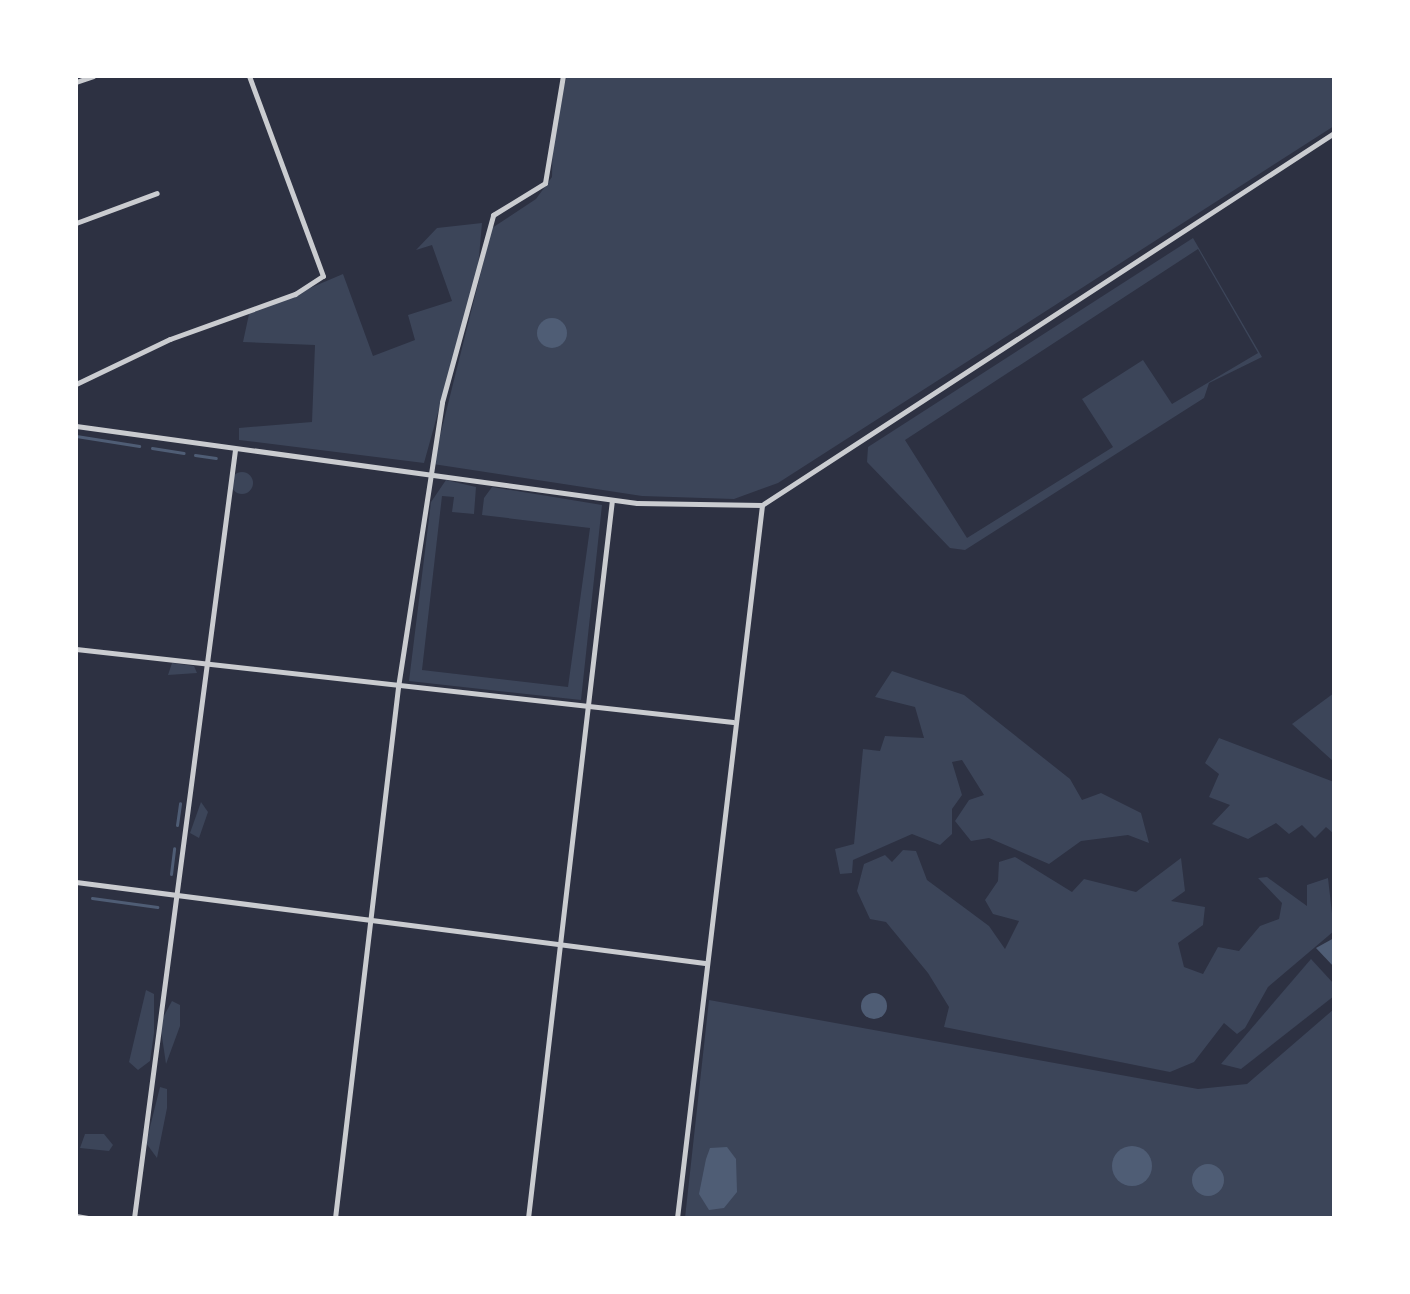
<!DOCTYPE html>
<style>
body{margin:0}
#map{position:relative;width:1410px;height:1294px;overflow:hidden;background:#2d3142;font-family:Barlow,sans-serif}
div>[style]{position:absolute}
.green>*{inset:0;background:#3c4559}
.round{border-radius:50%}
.water>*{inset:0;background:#4f5d75}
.stream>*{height:3px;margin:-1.5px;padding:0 1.5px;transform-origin:1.5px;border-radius:1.5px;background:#4f5d75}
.minor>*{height:5px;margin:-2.5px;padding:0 2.5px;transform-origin:2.5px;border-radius:2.5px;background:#caccd0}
span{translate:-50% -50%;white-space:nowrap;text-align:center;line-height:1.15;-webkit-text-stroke:6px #fff;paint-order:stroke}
.frame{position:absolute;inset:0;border:78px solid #fff;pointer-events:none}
</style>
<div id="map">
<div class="green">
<div style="clip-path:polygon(567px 76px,1334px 76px,1334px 126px,778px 483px,734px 499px,642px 496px,433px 464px,492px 228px,536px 199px,552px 177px,553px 122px)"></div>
<div style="clip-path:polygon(482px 223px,478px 268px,424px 463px,239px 440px,239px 428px,312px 422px,315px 345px,243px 342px,249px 314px,343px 274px,373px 356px,415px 340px,408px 315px,452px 301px,432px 245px,416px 250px,437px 228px)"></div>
<div style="clip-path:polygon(evenodd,1193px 238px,1262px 357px,1209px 383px,1204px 398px,965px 550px,950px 548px,867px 462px,868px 447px,1193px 238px,1198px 249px,1258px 353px,1172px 404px,1143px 360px,1082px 399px,1113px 447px,967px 538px,905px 440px,1198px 249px)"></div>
<div class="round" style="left:231px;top:472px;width:22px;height:22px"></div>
<div style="clip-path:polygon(446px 480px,476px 487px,474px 514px,452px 512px,454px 497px,442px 496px,422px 670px,568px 687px,590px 528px,482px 515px,484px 498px,492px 487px,602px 505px,581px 700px,409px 681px,431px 502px)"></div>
<div style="clip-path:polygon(172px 663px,194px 666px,197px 673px,168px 675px)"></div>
<div style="clip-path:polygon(892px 671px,964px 695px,1070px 779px,1082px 800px,1101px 793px,1141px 813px,1149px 843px,1128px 835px,1081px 841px,1049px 864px,989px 838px,971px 841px,955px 821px,969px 800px,984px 795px,962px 760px,952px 762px,962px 795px,952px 809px,952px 834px,940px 845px,912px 834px,853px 860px,852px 873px,840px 874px,835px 849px,854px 844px,863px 749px,880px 751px,885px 736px,924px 738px,915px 707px,875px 697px)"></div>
<div style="clip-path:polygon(1334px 693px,1334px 762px,1292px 724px)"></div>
<div style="clip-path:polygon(1219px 738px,1334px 782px,1334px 834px,1326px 827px,1315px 838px,1302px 825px,1289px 834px,1276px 823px,1248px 839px,1212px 824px,1230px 805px,1209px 797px,1219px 774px,1205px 763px)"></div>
<div style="clip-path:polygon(201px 802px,208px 812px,199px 838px,190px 833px)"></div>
<div style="clip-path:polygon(903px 850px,916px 851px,927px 880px,989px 926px,1005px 949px,1019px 921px,993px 914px,985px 900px,998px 881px,999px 862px,1015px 857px,1072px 892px,1084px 879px,1136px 892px,1181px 858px,1185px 891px,1171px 901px,1205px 907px,1203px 925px,1178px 943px,1184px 967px,1203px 974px,1218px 947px,1239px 951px,1260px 926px,1279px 919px,1282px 903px,1258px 878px,1267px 877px,1307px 906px,1307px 885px,1328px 878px,1334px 931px,1268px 987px,1245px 1028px,1237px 1034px,1224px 1023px,1194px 1062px,1170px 1072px,944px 1027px,949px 1007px,928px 973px,886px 922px,870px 919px,857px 891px,864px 864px,885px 855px,892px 862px)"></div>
<div style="clip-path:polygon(1311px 959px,1334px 984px,1334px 996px,1241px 1069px,1221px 1064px)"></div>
<div style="clip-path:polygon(146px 990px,154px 994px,154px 1033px,150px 1061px,138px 1070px,129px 1062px)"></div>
<div style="clip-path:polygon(709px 1000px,1198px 1089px,1247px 1084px,1334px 1009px,1334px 1218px,685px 1218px)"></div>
<div style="clip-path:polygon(172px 1001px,180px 1005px,180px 1026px,166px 1064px,160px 1023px)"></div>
<div style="clip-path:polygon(160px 1087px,167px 1089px,167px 1108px,157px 1158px,146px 1143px)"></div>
<div style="clip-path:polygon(85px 1134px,104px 1134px,113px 1145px,109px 1151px,80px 1148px)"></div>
</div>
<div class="water">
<div class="round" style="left:537px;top:318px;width:30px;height:30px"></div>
<div style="clip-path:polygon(1334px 938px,1334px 967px,1316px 948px)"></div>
<div class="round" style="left:861px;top:993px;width:26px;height:26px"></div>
<div class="round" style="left:1112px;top:1146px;width:40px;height:40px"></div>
<div style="clip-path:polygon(727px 1147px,736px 1159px,737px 1192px,724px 1208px,709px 1210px,699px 1194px,706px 1159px,710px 1148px)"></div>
<div class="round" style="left:1192px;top:1164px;width:32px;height:32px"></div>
</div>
<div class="stream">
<div style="left:76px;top:436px;width:64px;rotate:9deg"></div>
<div style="left:152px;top:448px;width:32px;rotate:9deg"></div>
<div style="left:195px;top:455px;width:21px;rotate:8deg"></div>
<div style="left:177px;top:825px;width:22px;rotate:-82deg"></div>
<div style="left:171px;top:874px;width:26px;rotate:-83deg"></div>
<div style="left:92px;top:898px;width:66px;rotate:7.9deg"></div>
</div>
<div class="minor">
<div style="left:76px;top:82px;width:18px;rotate:-19deg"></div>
<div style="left:76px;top:223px;width:86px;rotate:-20.3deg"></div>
<div style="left:76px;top:384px;width:104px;rotate:-25.6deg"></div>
<div style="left:170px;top:339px;width:133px;rotate:-19.8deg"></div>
<div style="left:295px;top:294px;width:33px;rotate:-33deg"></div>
<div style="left:323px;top:276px;width:213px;rotate:-110.3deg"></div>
<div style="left:76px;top:426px;width:566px;rotate:7.82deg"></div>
<div style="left:637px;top:503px;width:125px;rotate:0.9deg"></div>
<div style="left:762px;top:505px;width:682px;rotate:-33.04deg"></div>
<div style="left:76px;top:649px;width:661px;rotate:6.34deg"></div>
<div style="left:76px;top:882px;width:634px;rotate:7.34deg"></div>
<div style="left:76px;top:1216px;width:12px;rotate:9deg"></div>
<div style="left:134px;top:1218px;width:775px;rotate:-82.51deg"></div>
<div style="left:335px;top:1218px;width:535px;rotate:-83.23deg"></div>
<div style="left:398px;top:687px;width:288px;rotate:-81.2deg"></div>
<div style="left:442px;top:402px;width:194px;rotate:-74.7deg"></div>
<div style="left:493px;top:215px;width:61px;rotate:-31.6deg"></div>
<div style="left:545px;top:183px;width:109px;rotate:-80.5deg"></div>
<div style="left:528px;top:1218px;width:723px;rotate:-83.33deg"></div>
<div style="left:677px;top:1218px;width:718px;rotate:-83.2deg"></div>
</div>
<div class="frame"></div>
</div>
